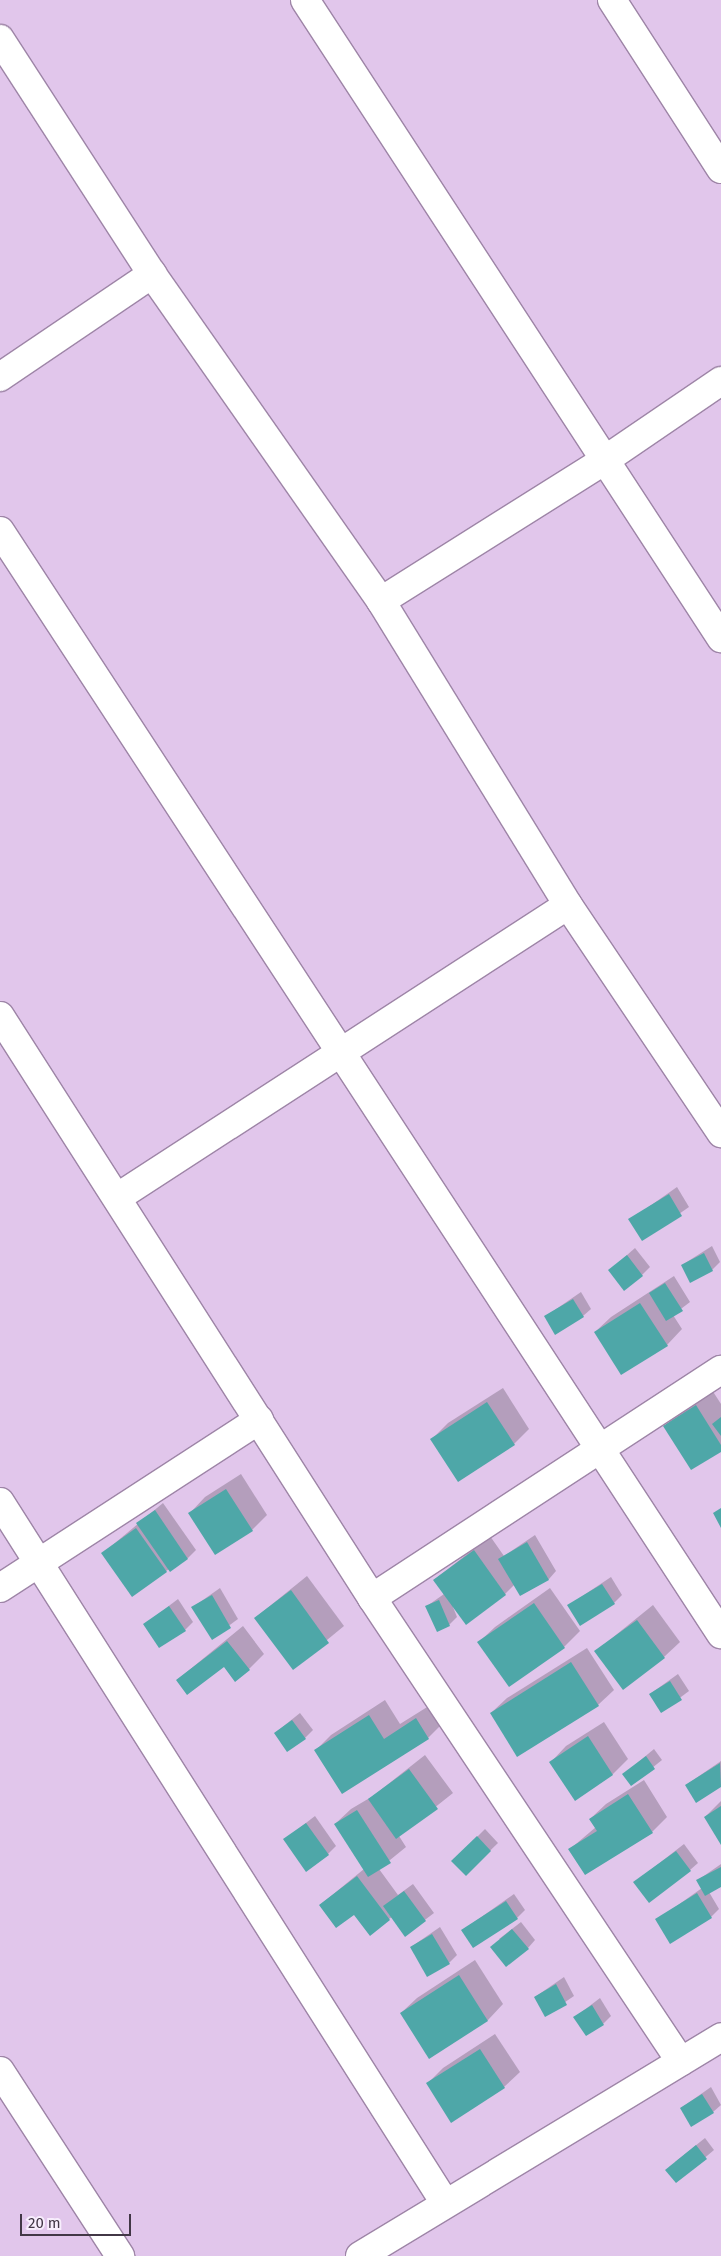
<!DOCTYPE html>
<style>
body{margin:0}
#map{position:relative;width:721px;height:2256px;overflow:hidden;background:#e1c6eb;font-family:"Fira Sans",sans-serif}
div>[style]{position:absolute}
.shadow>*{inset:0;background:#0003}
.building>*{inset:0;background:#4ea7a8}
.roads{filter:drop-shadow(1px 0 #9e85a7) drop-shadow(-1px 0 #9e85a7) drop-shadow(0 1px #9e85a7) drop-shadow(0 -1px #9e85a7)}
.street>*{height:28px;margin:-14px;padding:0 14px;transform-origin:14px;border-radius:14px;background:#fff}
span{translate:-50% -50%;white-space:nowrap;text-align:center;line-height:1.15;-webkit-text-stroke:5px #f8eefd;paint-order:stroke}
.scale{position:absolute;left:20px;top:2214px;width:111px;height:22px;box-sizing:border-box;border:2px solid #423746;border-top:0;padding-left:6px;font-size:15px;line-height:18px;white-space:nowrap;color:#423746;-webkit-text-stroke:4px #f8eefd;paint-order:stroke}
</style>
<div id="map">
<div class="shadow">
<div style="clip-path:polygon(677px 1187px,689px 1207px,643px 1239px,630px 1220px)"></div>
<div style="clip-path:polygon(712px 1246px,720px 1262px,712px 1270px,682px 1265px)"></div>
<div style="clip-path:polygon(635px 1248px,650px 1267px,642px 1275px,610px 1270px)"></div>
<div style="clip-path:polygon(674px 1276px,690px 1302px,673px 1315px,682px 1329px,667px 1345px,595px 1332px,611px 1317px)"></div>
<div style="clip-path:polygon(581px 1292px,591px 1309px,583px 1316px,546px 1316px)"></div>
<div style="clip-path:polygon(503px 1388px,529px 1429px,514px 1444px,432px 1439px,448px 1423px)"></div>
<div style="clip-path:polygon(712px 1390px,721px 1404px,721px 1450px,665px 1426px,681px 1410px)"></div>
<div style="clip-path:polygon(241px 1474px,267px 1515px,252px 1530px,190px 1513px,205px 1497px)"></div>
<div style="clip-path:polygon(163px 1503px,196px 1550px,188px 1558px,166px 1571px,103px 1553px)"></div>
<div style="clip-path:polygon(535px 1535px,556px 1571px,549px 1579px,521px 1595px,515px 1584px,505px 1594px,453px 1607px,457px 1617px,449px 1625px,427px 1606px,444px 1594px,434px 1580px,490px 1536px,504px 1556px)"></div>
<div style="clip-path:polygon(307px 1576px,344px 1626px,293px 1668px,255px 1618px)"></div>
<div style="clip-path:polygon(611px 1577px,622px 1595px,614px 1603px,569px 1605px)"></div>
<div style="clip-path:polygon(220px 1588px,238px 1619px,212px 1638px,193px 1607px)"></div>
<div style="clip-path:polygon(550px 1588px,580px 1631px,564px 1647px,479px 1642px,495px 1627px)"></div>
<div style="clip-path:polygon(178px 1599px,193px 1622px,185px 1630px,145px 1624px)"></div>
<div style="clip-path:polygon(653px 1605px,680px 1642px,664px 1657px,596px 1651px)"></div>
<div style="clip-path:polygon(243px 1626px,264px 1654px,249px 1669px,224px 1666px,177px 1680px)"></div>
<div style="clip-path:polygon(587px 1648px,614px 1690px,598px 1705px,491px 1713px,507px 1698px)"></div>
<div style="clip-path:polygon(678px 1674px,689px 1691px,661px 1712px,650px 1694px)"></div>
<div style="clip-path:polygon(385px 1700px,400px 1724px,432px 1704px,444px 1722px,428px 1738px,316px 1750px,331px 1735px)"></div>
<div style="clip-path:polygon(300px 1713px,313px 1730px,305px 1738px,275px 1733px)"></div>
<div style="clip-path:polygon(604px 1722px,628px 1759px,613px 1774px,575px 1799px,551px 1762px,566px 1746px)"></div>
<div style="clip-path:polygon(654px 1749px,662px 1760px,632px 1784px,624px 1774px)"></div>
<div style="clip-path:polygon(425px 1755px,453px 1793px,399px 1836px,406px 1847px,379px 1869px,398px 1895px,413px 1884px,434px 1913px,405px 1935px,392px 1917px,389px 1919px,320px 1905px,364px 1869px,335px 1824px,351px 1809px,373px 1796px)"></div>
<div style="clip-path:polygon(721px 1761px,721px 1786px,696px 1801px,686px 1785px)"></div>
<div style="clip-path:polygon(644px 1780px,667px 1817px,652px 1832px,570px 1849px,596px 1827px,590px 1819px,606px 1804px)"></div>
<div style="clip-path:polygon(721px 1801px,721px 1843px,705px 1817px)"></div>
<div style="clip-path:polygon(315px 1816px,336px 1846px,328px 1854px,285px 1839px)"></div>
<div style="clip-path:polygon(485px 1829px,498px 1843px,466px 1874px,453px 1861px)"></div>
<div style="clip-path:polygon(684px 1844px,698px 1863px,690px 1870px,635px 1882px)"></div>
<div style="clip-path:polygon(721px 1864px,721px 1885px,709px 1892px,719px 1909px,711px 1917px,657px 1920px,702px 1888px,698px 1880px)"></div>
<div style="clip-path:polygon(514px 1894px,525px 1910px,517px 1918px,463px 1930px)"></div>
<div style="clip-path:polygon(521px 1922px,535px 1940px,528px 1948px,499px 1939px)"></div>
<div style="clip-path:polygon(440px 1927px,457px 1955px,449px 1963px,411px 1947px)"></div>
<div style="clip-path:polygon(475px 1960px,503px 2004px,488px 2020px,429px 2057px,401px 2013px,417px 1998px)"></div>
<div style="clip-path:polygon(564px 1977px,574px 1996px,546px 2015px,535px 1997px)"></div>
<div style="clip-path:polygon(600px 1998px,611px 2016px,603px 2024px,575px 2017px)"></div>
<div style="clip-path:polygon(495px 2034px,520px 2072px,504px 2087px,427px 2084px,443px 2068px)"></div>
<div style="clip-path:polygon(711px 2087px,721px 2105px,713px 2112px,681px 2108px)"></div>
<div style="clip-path:polygon(705px 2138px,714px 2150px,676px 2182px,675px 2162px)"></div>
</div>
<div class="building">
<div style="clip-path:polygon(669px 1194px,682px 1216px,642px 1241px,628px 1219px)"></div>
<div style="clip-path:polygon(704px 1253px,713px 1271px,690px 1283px,681px 1265px)"></div>
<div style="clip-path:polygon(627px 1255px,643px 1276px,624px 1291px,608px 1270px)"></div>
<div style="clip-path:polygon(665px 1283px,683px 1311px,666px 1321px,649px 1293px)"></div>
<div style="clip-path:polygon(573px 1299px,584px 1317px,555px 1335px,544px 1316px)"></div>
<div style="clip-path:polygon(640px 1303px,668px 1346px,621px 1375px,594px 1332px)"></div>
<div style="clip-path:polygon(487px 1402px,515px 1445px,458px 1482px,430px 1439px)"></div>
<div style="clip-path:polygon(696px 1405px,721px 1445px,721px 1452px,691px 1470px,663px 1426px)"></div>
<div style="clip-path:polygon(721px 1417px,721px 1436px,712px 1424px)"></div>
<div style="clip-path:polygon(226px 1489px,253px 1531px,215px 1555px,188px 1513px)"></div>
<div style="clip-path:polygon(721px 1508px,721px 1528px,713px 1513px)"></div>
<div style="clip-path:polygon(155px 1510px,188px 1559px,170px 1572px,136px 1523px)"></div>
<div style="clip-path:polygon(136px 1528px,167px 1572px,132px 1597px,101px 1553px)"></div>
<div style="clip-path:polygon(527px 1542px,549px 1580px,520px 1596px,498px 1559px)"></div>
<div style="clip-path:polygon(474px 1550px,506px 1595px,466px 1625px,433px 1580px)"></div>
<div style="clip-path:polygon(602px 1584px,615px 1604px,580px 1626px,567px 1605px)"></div>
<div style="clip-path:polygon(291px 1590px,329px 1643px,293px 1670px,254px 1618px)"></div>
<div style="clip-path:polygon(212px 1595px,231px 1628px,212px 1640px,191px 1607px)"></div>
<div style="clip-path:polygon(439px 1600px,450px 1626px,437px 1632px,425px 1606px)"></div>
<div style="clip-path:polygon(534px 1603px,565px 1648px,509px 1687px,477px 1642px)"></div>
<div style="clip-path:polygon(169px 1606px,186px 1631px,159px 1648px,143px 1624px)"></div>
<div style="clip-path:polygon(637px 1620px,665px 1658px,623px 1690px,594px 1651px)"></div>
<div style="clip-path:polygon(227px 1641px,250px 1670px,235px 1682px,224px 1667px,187px 1695px,176px 1680px)"></div>
<div style="clip-path:polygon(571px 1662px,599px 1706px,517px 1757px,490px 1713px)"></div>
<div style="clip-path:polygon(670px 1681px,682px 1700px,661px 1713px,649px 1694px)"></div>
<div style="clip-path:polygon(369px 1715px,384px 1739px,416px 1718px,429px 1739px,342px 1794px,314px 1750px)"></div>
<div style="clip-path:polygon(292px 1720px,306px 1739px,287px 1752px,274px 1733px)"></div>
<div style="clip-path:polygon(588px 1736px,613px 1775px,575px 1801px,549px 1762px)"></div>
<div style="clip-path:polygon(646px 1756px,655px 1769px,631px 1786px,622px 1774px)"></div>
<div style="clip-path:polygon(720px 1763px,721px 1787px,696px 1803px,685px 1785px)"></div>
<div style="clip-path:polygon(409px 1769px,438px 1809px,396px 1839px,368px 1799px)"></div>
<div style="clip-path:polygon(628px 1794px,653px 1833px,585px 1875px,568px 1849px,597px 1831px,589px 1819px)"></div>
<div style="clip-path:polygon(721px 1806px,721px 1845px,704px 1817px)"></div>
<div style="clip-path:polygon(357px 1810px,391px 1863px,368px 1877px,334px 1824px)"></div>
<div style="clip-path:polygon(306px 1823px,329px 1855px,306px 1872px,283px 1839px)"></div>
<div style="clip-path:polygon(477px 1836px,491px 1851px,466px 1876px,451px 1861px)"></div>
<div style="clip-path:polygon(676px 1851px,691px 1871px,649px 1903px,633px 1882px)"></div>
<div style="clip-path:polygon(721px 1867px,721px 1887px,705px 1896px,696px 1880px)"></div>
<div style="clip-path:polygon(357px 1876px,390px 1920px,370px 1936px,354px 1915px,336px 1928px,319px 1905px)"></div>
<div style="clip-path:polygon(404px 1891px,426px 1921px,405px 1937px,383px 1906px)"></div>
<div style="clip-path:polygon(697px 1893px,712px 1918px,670px 1944px,655px 1919px)"></div>
<div style="clip-path:polygon(506px 1901px,518px 1919px,473px 1948px,461px 1930px)"></div>
<div style="clip-path:polygon(512px 1929px,529px 1949px,506px 1967px,490px 1947px)"></div>
<div style="clip-path:polygon(432px 1934px,450px 1964px,427px 1977px,410px 1947px)"></div>
<div style="clip-path:polygon(459px 1975px,488px 2021px,429px 2059px,400px 2013px)"></div>
<div style="clip-path:polygon(556px 1984px,567px 2005px,545px 2017px,534px 1997px)"></div>
<div style="clip-path:polygon(592px 2005px,604px 2025px,586px 2036px,573px 2017px)"></div>
<div style="clip-path:polygon(480px 2049px,505px 2088px,451px 2123px,426px 2083px)"></div>
<div style="clip-path:polygon(702px 2094px,714px 2113px,691px 2127px,680px 2108px)"></div>
<div style="clip-path:polygon(696px 2145px,707px 2159px,676px 2183px,665px 2170px)"></div>
</div>
<div class="roads">
<div class="street">
<div style="left:305px;top:0;width:762px;rotate:56.89deg"></div>
<div style="left:612px;top:0;width:201px;rotate:57.2deg"></div>
<div style="left:0;top:39px;width:280px;rotate:57.1deg"></div>
<div style="left:152px;top:274px;width:399px;rotate:55deg"></div>
<div style="left:381px;top:601px;width:357px;rotate:58.4deg"></div>
<div style="left:568px;top:905px;width:275px;rotate:56.1deg"></div>
<div style="left:0;top:377px;width:184px;rotate:-34.1deg"></div>
<div style="left:0;top:531px;width:1318px;rotate:56.83deg"></div>
<div style="left:381px;top:601px;width:265px;rotate:-32.2deg"></div>
<div style="left:605px;top:460px;width:140px;rotate:-34.3deg"></div>
<div style="left:0;top:1016px;width:691px;rotate:57.41deg"></div>
<div style="left:372px;top:1598px;width:557px;rotate:56.34deg"></div>
<div style="left:118px;top:1197px;width:536px;rotate:-32.98deg"></div>
<div style="left:0;top:1502px;width:830px;rotate:57.59deg"></div>
<div style="left:0;top:1588px;width:309px;rotate:-33deg"></div>
<div style="left:372px;top:1598px;width:417px;rotate:-33.2deg"></div>
<div style="left:0;top:2071px;width:221px;rotate:57deg"></div>
<div style="left:360px;top:2256px;width:422px;rotate:-31.2deg"></div>
</div>
</div>
<div class="scale">20 m</div>
</div>
